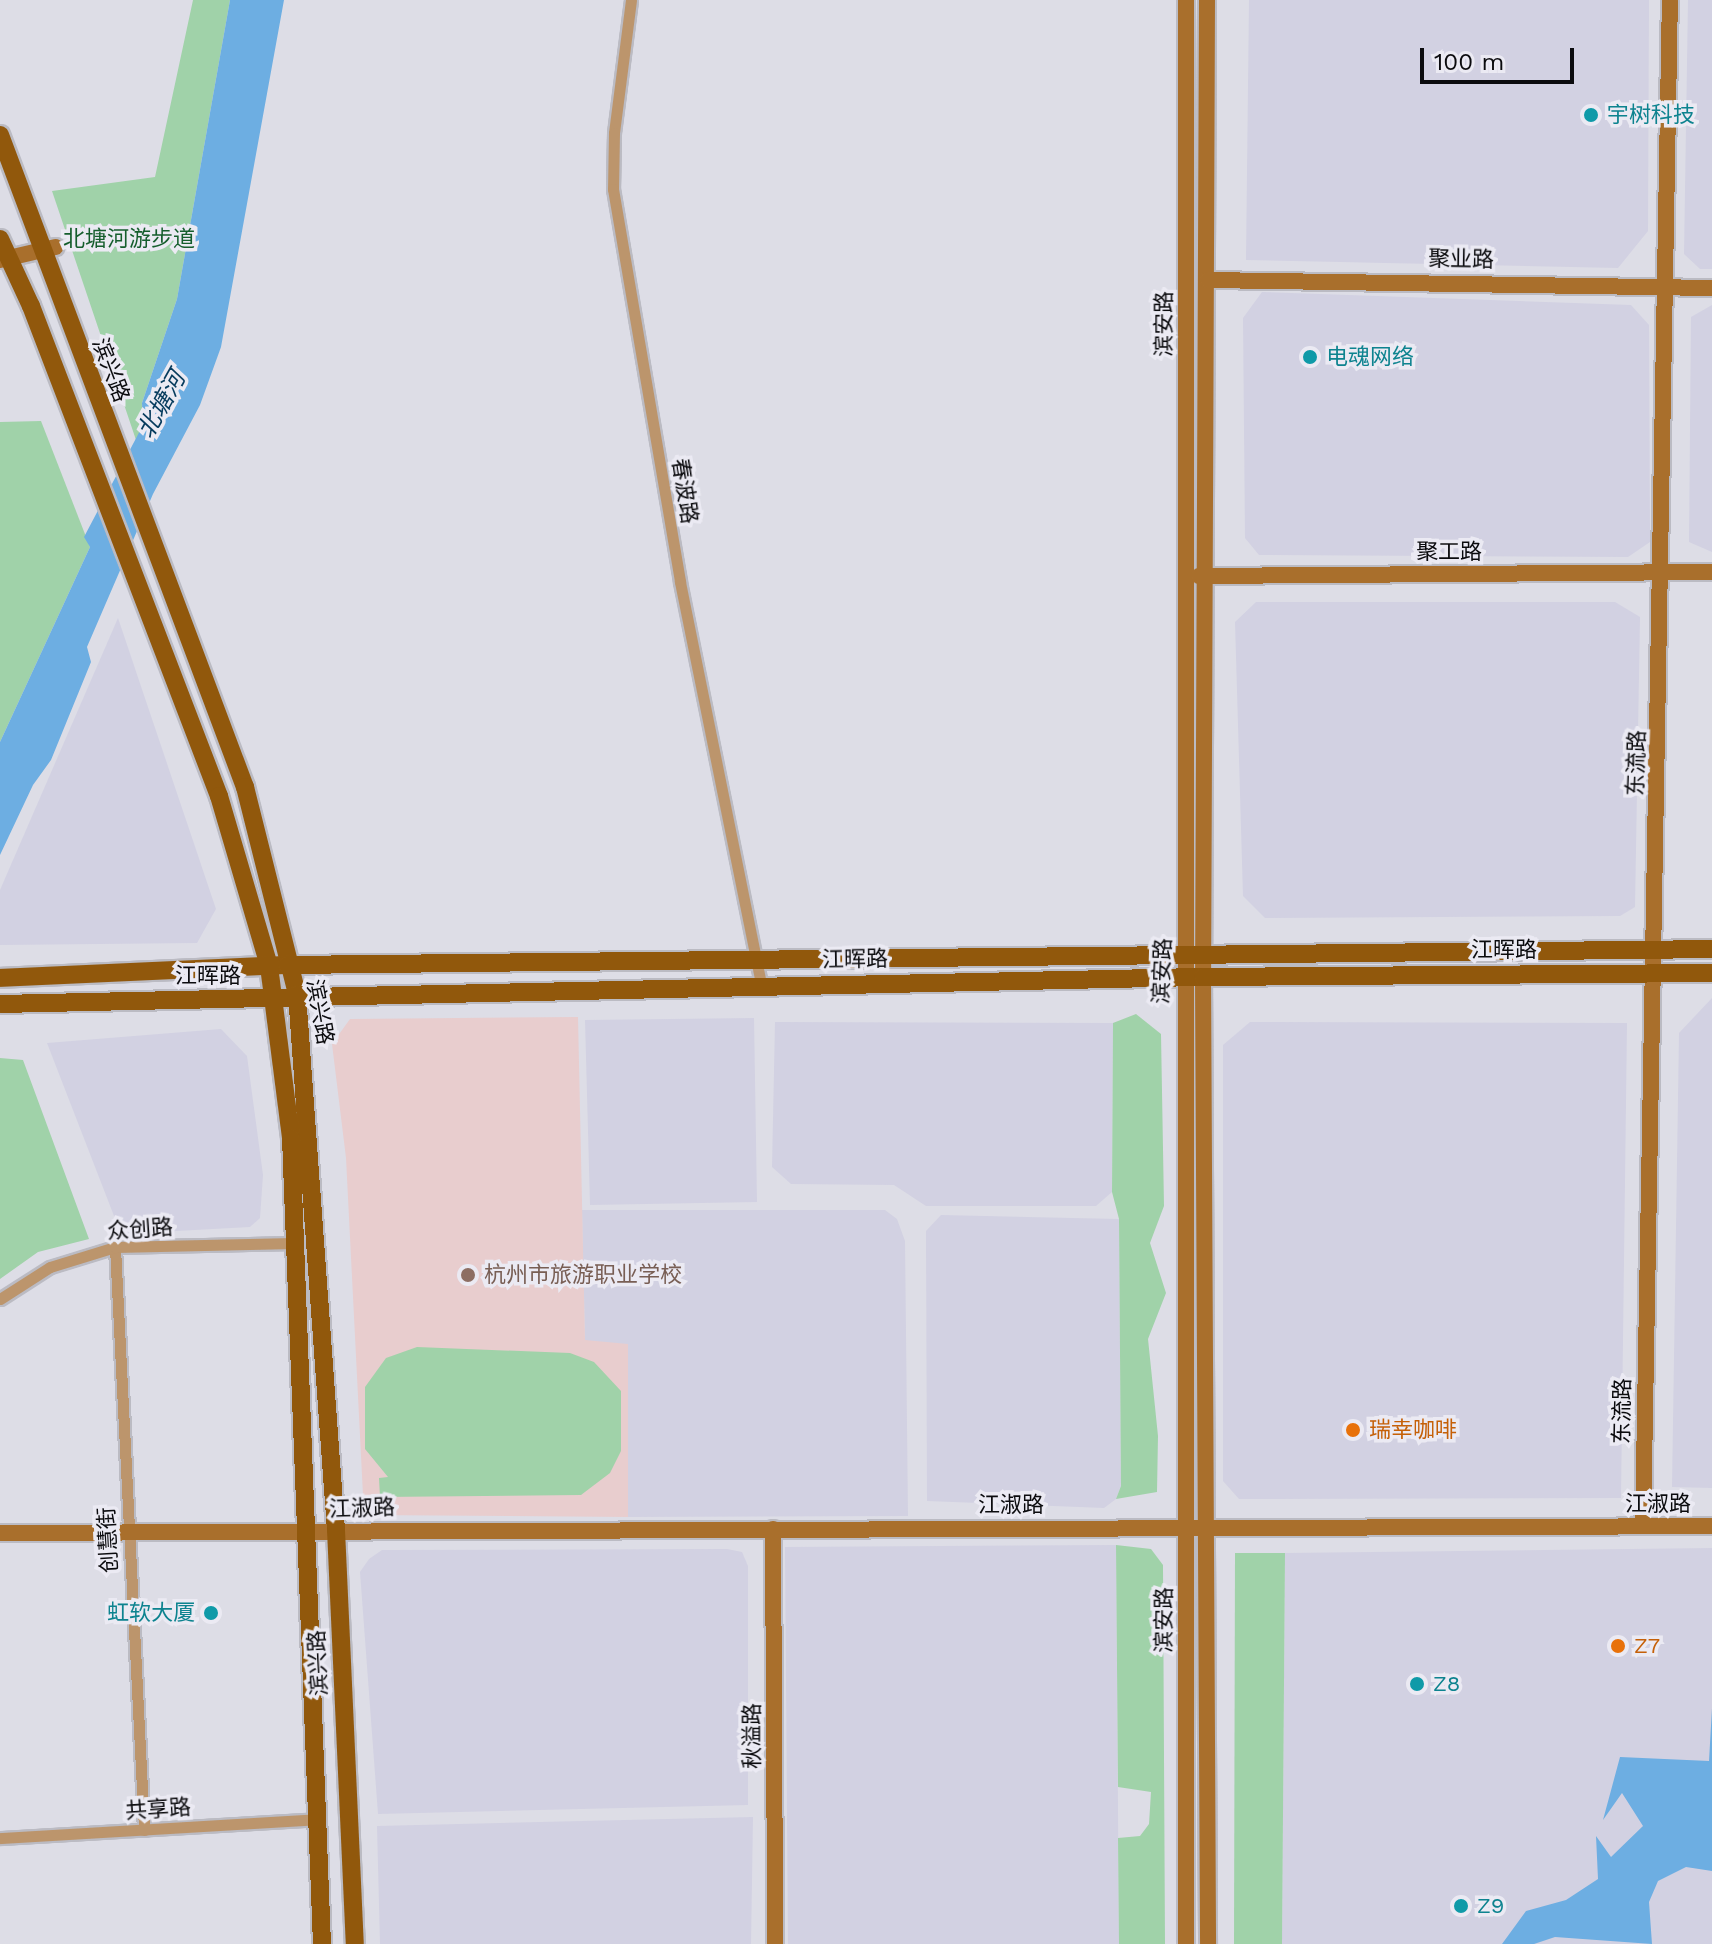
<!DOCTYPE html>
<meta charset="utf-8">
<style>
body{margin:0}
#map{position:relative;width:1712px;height:1944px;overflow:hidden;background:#dddde6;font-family:"Work Sans","Noto Sans SC",sans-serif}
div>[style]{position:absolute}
.built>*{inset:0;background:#d2d1e2}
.education>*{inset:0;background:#e8cdce}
.green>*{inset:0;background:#a0d2a9}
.water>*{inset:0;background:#6daee2}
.roads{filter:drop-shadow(2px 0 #bbbbc3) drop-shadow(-2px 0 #bbbbc3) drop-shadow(0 2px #bbbbc3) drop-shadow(0 -2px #bbbbc3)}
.street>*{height:11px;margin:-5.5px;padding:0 5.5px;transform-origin:5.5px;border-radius:5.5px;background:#bc956c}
.secondary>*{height:16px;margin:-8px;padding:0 8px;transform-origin:8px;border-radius:8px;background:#a96f2c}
.primary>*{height:18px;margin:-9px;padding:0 9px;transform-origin:9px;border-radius:9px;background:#91580c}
.dots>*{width:22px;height:22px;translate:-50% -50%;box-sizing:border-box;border:4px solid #ebeaf3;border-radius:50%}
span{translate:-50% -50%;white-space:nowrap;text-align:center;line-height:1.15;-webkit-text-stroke:7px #ebeaf3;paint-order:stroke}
.culture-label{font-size:22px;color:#0d838f}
.left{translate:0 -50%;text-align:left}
.right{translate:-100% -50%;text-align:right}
.park-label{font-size:22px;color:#155e2d}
.street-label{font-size:22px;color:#0b0b0e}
.education-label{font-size:22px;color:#785e54}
.food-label{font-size:22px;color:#c56008}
.water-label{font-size:24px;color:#063b5d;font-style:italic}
.scale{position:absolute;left:1420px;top:48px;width:154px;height:36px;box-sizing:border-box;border:4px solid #0b0b0e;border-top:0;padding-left:10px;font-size:24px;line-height:28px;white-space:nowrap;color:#0b0b0e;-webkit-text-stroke:6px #ebeaf3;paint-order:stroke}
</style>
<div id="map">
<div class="built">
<div style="clip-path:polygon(1249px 0,1649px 0,1648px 231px,1618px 268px,1246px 260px)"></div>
<div style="clip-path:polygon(1688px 0,1712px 0,1712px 269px,1700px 269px,1684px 254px)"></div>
<div style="clip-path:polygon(1262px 292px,1631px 305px,1649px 325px,1650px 542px,1628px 557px,1259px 555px,1245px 538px,1243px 318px)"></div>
<div style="clip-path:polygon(1712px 305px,1712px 552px,1689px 542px,1691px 317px)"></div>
<div style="clip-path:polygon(1256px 602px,1615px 602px,1640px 617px,1635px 907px,1620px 916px,1265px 918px,1243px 896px,1235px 622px)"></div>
<div style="clip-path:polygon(118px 618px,216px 909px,197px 943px,0 945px,0 890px)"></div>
<div style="clip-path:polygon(1712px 998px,1712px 1488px,1672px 1487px,1679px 1033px)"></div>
<div style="clip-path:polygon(754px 1018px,757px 1202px,590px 1205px,585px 1020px)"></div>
<div style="clip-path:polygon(775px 1022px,1113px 1023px,1112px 1192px,1096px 1206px,926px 1206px,894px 1185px,791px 1184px,772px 1167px)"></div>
<div style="clip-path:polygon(1250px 1022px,1627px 1023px,1621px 1498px,1239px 1499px,1223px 1481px,1223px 1045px)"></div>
<div style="clip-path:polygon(221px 1029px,247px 1056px,263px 1175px,260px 1218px,250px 1227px,121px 1234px,47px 1043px)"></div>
<div style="clip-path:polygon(582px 1210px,885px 1210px,897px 1219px,905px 1241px,908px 1516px,628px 1517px,628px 1345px,585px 1341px)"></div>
<div style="clip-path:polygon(941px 1215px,1119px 1219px,1121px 1486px,1116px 1499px,1104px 1508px,927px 1501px,926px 1231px)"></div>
<div style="clip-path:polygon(1116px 1545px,1119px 1944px,788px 1944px,785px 1547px)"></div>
<div style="clip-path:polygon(1712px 1548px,1712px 1944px,1282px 1944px,1285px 1553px)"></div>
<div style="clip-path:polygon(727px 1549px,742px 1552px,748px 1566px,748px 1805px,378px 1814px,360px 1572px,369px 1559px,382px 1550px)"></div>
<div style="clip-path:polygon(753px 1817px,751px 1944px,380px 1944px,377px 1826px)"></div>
</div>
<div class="education">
<div style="clip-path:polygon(578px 1017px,585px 1340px,628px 1344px,628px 1517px,364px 1515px,346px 1158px,332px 1044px,350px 1019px)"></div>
</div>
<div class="green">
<div style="clip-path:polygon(193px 0,230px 0,177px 299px,142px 403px,144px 425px,136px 440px,52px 191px,155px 177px)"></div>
<div style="clip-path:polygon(41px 421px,90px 547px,0 742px,0 422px)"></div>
<div style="clip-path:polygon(1136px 1014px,1161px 1034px,1164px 1206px,1150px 1243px,1166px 1293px,1148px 1339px,1158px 1436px,1157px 1492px,1116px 1499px,1121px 1486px,1119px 1219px,1112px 1192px,1113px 1023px)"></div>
<div style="clip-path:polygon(0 1058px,23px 1060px,89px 1239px,38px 1252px,0 1279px)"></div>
<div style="clip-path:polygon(417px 1347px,570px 1353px,594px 1362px,621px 1391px,621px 1451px,610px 1473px,581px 1495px,380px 1497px,379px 1478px,388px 1477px,365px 1449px,365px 1387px,386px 1358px)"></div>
<div style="clip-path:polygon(1116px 1545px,1151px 1549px,1163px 1565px,1165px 1944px,1119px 1944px,1118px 1838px,1140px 1836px,1149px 1824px,1151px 1792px,1118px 1787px)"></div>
<div style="clip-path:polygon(1235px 1553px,1285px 1553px,1282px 1944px,1234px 1944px)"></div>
</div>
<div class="water">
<div style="clip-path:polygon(230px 0,284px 0,221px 347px,200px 405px,153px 494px,87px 647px,91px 662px,51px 760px,33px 785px,0 855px,0 742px,90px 547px,84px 537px,143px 425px,142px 403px,177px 299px)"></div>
<div style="clip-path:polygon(1712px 1708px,1712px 1871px,1686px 1867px,1658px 1881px,1649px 1902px,1652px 1944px,1555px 1937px,1534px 1944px,1502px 1944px,1526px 1911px,1566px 1900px,1598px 1879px,1596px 1836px,1611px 1857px,1643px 1826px,1622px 1793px,1603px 1820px,1620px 1757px,1709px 1761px)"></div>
</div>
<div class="roads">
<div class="street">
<div style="left:631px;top:0;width:134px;rotate:97.3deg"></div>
<div style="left:614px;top:133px;width:56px;rotate:91deg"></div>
<div style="left:613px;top:189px;width:399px;rotate:80.3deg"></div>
<div style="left:680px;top:582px;width:411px;rotate:78.6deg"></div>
<div style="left:115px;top:1247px;width:584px;rotate:87.15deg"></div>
<div style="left:0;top:1299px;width:59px;rotate:-32.6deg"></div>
<div style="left:50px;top:1267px;width:68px;rotate:-17.1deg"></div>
<div style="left:115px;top:1247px;width:179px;rotate:-1.3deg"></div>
<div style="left:0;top:1838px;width:320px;rotate:-3.4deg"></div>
</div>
<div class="secondary">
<div style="left:1186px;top:0;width:1944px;rotate:90deg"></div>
<div style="left:1207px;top:0;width:977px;rotate:90.23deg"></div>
<div style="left:1203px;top:977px;width:967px;rotate:89.7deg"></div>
<div style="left:0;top:260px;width:57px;rotate:-13.1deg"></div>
<div style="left:1208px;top:280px;width:504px;rotate:0.91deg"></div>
<div style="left:1199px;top:576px;width:513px;rotate:-0.45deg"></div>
<div style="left:1643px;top:1526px;width:1526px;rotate:-88.99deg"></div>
<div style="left:773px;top:1529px;width:415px;rotate:89.7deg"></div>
<div style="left:0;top:1533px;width:1712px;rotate:-0.23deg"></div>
</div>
<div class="primary">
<div style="left:0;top:135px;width:697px;rotate:69.41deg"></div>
<div style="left:245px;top:787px;width:213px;rotate:75.9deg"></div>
<div style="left:297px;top:994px;width:537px;rotate:85.84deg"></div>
<div style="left:336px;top:1530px;width:414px;rotate:87.4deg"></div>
<div style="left:0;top:239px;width:74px;rotate:65.2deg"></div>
<div style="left:31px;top:306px;width:525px;rotate:69.01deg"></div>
<div style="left:219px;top:796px;width:177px;rotate:73.6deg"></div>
<div style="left:269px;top:966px;width:173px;rotate:82.7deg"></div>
<div style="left:291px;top:1138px;width:807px;rotate:87.8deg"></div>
<div style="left:0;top:978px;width:287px;rotate:-2.6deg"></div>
<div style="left:287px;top:965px;width:1425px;rotate:-0.64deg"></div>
<div style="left:0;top:1004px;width:1203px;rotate:-1.29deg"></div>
<div style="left:1203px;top:977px;width:509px;rotate:-0.45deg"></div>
</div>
</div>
<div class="dots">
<div style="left:1591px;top:115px;background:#0f9aa8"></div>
<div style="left:1310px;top:357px;background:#0f9aa8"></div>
<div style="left:468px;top:1275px;background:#8d6e63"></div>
<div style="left:1353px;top:1430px;background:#e8710a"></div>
<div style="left:211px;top:1613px;background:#0f9aa8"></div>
<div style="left:1618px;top:1646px;background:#e8710a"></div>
<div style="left:1417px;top:1684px;background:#0f9aa8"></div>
<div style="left:1461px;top:1906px;background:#0f9aa8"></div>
</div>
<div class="culture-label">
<span class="left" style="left:1607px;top:115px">宇树科技</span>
<span class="left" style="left:1326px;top:357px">电魂网络</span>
<span class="right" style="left:195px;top:1613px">虹软大厦</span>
<span class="left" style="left:1433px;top:1684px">Z8</span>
<span class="left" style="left:1477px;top:1906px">Z9</span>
</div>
<div class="park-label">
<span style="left:129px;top:239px">北塘河游步道</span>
</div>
<div class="street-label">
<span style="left:1461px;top:259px;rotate:1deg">聚业路</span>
<span style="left:1164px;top:324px;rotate:-90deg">滨安路</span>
<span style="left:111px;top:370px;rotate:69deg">滨兴路</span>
<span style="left:685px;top:491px;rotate:81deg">春波路</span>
<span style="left:1449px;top:552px">聚工路</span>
<span style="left:1636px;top:763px;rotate:-88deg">东流路</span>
<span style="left:1504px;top:950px">江晖路</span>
<span style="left:855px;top:959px;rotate:-1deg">江晖路</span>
<span style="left:1162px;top:971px;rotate:-88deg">滨安路</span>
<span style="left:208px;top:976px">江晖路</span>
<span style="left:320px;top:1012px;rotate:80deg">滨兴路</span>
<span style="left:140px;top:1229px;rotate:-4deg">众创路</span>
<span style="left:1622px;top:1411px;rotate:-89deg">东流路</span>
<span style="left:1658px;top:1504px">江淑路</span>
<span style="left:1011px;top:1505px">江淑路</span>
<span style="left:362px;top:1508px;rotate:-2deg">江淑路</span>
<span style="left:108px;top:1540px;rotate:-93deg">创慧街</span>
<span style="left:1164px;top:1620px;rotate:-90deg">滨安路</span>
<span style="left:318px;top:1663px;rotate:-93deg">滨兴路</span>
<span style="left:752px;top:1736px;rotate:-90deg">秋溢路</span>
<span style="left:158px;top:1809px;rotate:-4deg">共享路</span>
</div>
<div class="education-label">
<span class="left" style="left:484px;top:1275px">杭州市旅游职业学校</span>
</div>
<div class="food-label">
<span class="left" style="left:1369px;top:1430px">瑞幸咖啡</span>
<span class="left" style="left:1634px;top:1646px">Z7</span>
</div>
<div class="water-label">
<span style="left:162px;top:405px;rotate:-61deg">北塘河</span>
</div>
<div class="scale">100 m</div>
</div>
